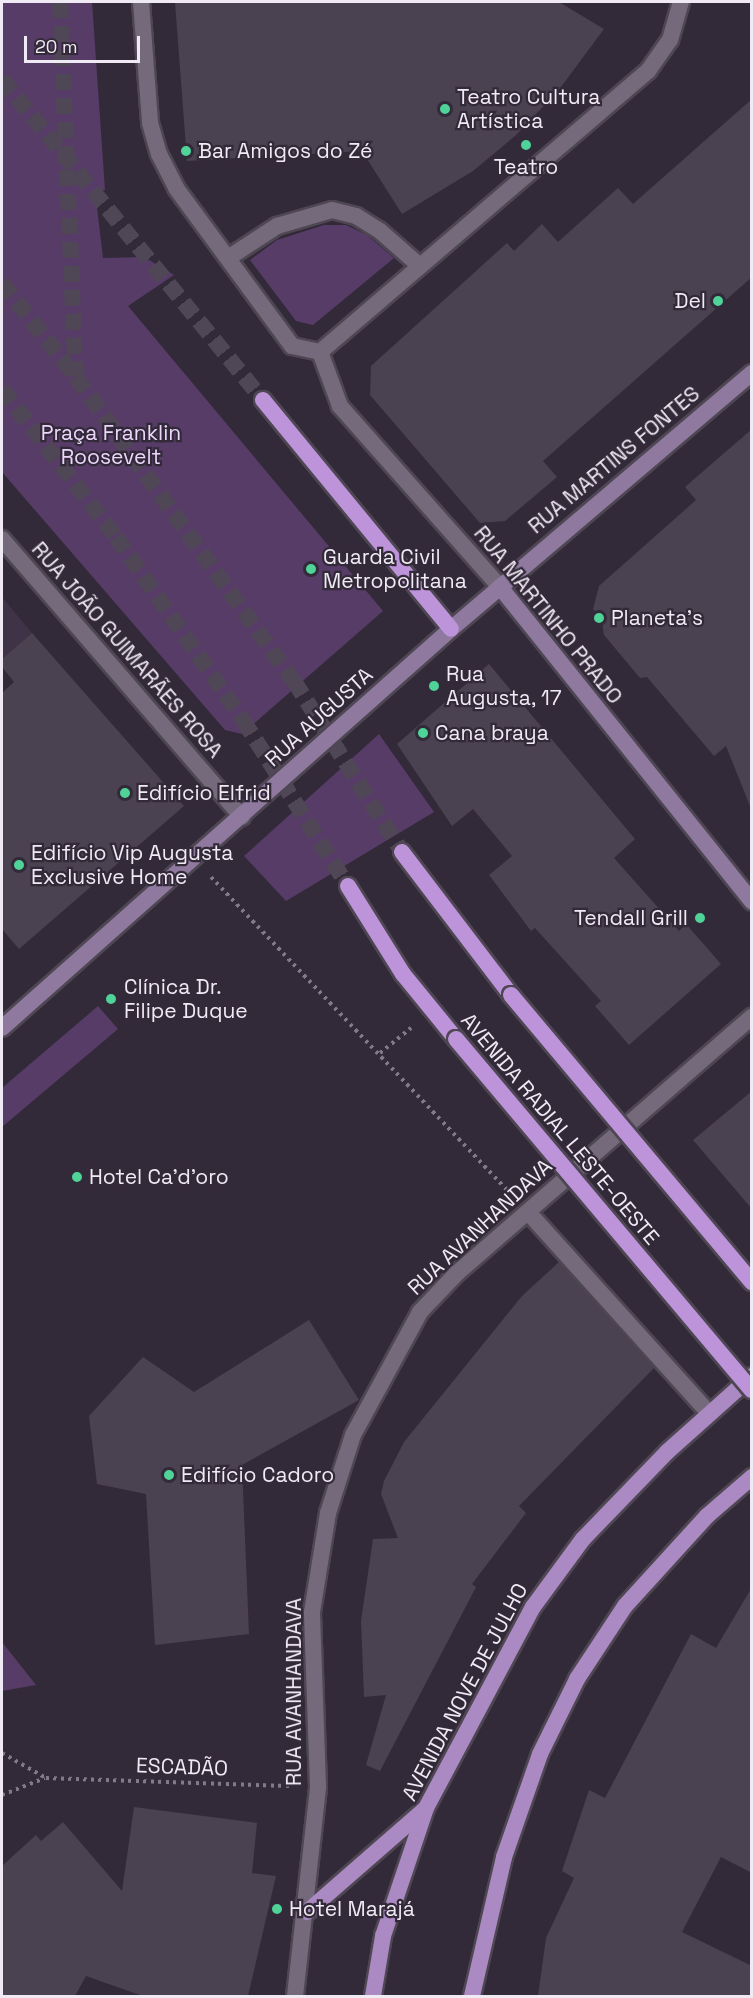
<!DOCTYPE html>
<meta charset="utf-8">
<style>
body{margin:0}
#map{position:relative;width:753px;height:1998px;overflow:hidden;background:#332a39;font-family:"Space Grotesk",sans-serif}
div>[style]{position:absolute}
.built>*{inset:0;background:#3f3347}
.green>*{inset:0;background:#563c67}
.building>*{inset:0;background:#4a4151}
.trunk-tunnel>*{height:16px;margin-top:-8px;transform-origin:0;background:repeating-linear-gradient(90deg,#4f4755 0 16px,transparent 0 24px)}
.path>*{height:4px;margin-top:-2px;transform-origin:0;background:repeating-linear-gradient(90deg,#827a87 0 3px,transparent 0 7.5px)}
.roads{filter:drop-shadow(2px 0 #4e4753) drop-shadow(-2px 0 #4e4753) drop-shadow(0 2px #4e4753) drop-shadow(0 -2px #4e4753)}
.service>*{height:16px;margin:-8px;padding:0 8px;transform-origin:8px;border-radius:8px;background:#746a7b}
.minor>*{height:16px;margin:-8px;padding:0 8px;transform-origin:8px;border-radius:8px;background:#746a7b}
.tertiary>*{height:16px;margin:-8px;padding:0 8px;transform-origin:8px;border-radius:8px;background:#746a7b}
.secondary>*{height:16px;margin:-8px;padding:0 8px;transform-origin:8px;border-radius:8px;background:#8f799f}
.primary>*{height:16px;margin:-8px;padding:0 8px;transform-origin:8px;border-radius:8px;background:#ab89c2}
.trunk>*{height:16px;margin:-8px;padding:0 8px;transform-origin:8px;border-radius:8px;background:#bd93da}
.bridges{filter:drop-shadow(2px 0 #4e4753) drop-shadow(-2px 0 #4e4753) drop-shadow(0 2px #4e4753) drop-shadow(0 -2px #4e4753)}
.trunk-bridge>*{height:16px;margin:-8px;padding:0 8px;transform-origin:8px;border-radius:8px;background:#bd93da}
.dots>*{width:16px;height:16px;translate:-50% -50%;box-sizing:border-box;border:3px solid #332a39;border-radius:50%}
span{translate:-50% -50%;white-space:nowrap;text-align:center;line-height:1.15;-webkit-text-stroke:4.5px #332a39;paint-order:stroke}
.poi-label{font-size:21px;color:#f0eaf4}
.left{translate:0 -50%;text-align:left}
.right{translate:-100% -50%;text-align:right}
.park-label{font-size:21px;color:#ecd6fc}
.street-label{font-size:21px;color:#f0eaf4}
.frame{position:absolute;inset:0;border:3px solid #f0eaf4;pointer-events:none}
.scale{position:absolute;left:24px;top:36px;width:116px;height:27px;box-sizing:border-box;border:3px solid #f0eaf4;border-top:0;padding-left:8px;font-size:18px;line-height:21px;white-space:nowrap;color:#f0eaf4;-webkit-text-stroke:4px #332a39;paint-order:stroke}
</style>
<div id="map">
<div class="built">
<div style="clip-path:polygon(2px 597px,32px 633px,2px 659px)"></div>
</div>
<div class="green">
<div style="clip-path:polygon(2px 2px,92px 2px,105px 190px,95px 190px,103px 258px,144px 257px,174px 275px,128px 306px,383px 611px,242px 734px,225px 730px,2px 472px)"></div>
<div style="clip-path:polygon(324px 225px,346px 225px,367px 235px,394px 258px,313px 325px,296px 321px,250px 260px,277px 240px)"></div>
<div style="clip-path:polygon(379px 734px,434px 812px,286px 901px,244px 856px)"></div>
<div style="clip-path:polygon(98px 1006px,118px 1029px,2px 1127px,2px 1088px)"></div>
<div style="clip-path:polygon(2px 1642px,36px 1685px,2px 1691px)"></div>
</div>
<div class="building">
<div style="clip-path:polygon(175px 2px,559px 2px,604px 29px,558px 91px,515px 136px,473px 171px,402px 214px,362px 151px,187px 161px)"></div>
<div style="clip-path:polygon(752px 99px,752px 277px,543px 461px,557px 477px,505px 521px,480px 523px,370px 395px,371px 366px,507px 243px,514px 251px,542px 224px,558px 242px,618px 188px,633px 204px)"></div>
<div style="clip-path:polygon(752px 429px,752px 806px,750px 806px,726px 746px,714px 756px,647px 677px,640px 678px,604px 635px,602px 622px,593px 609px,599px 586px,696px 500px,685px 487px)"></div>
<div style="clip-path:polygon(32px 633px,184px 806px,19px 949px,2px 929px,2px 693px,14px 682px,2px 667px,2px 659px)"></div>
<div style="clip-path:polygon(489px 664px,635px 839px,614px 858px,679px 931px,686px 924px,721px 964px,629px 1045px,595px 1006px,601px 1001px,535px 928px,531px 931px,489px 875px,512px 856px,473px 809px,452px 826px,397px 744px)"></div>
<div style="clip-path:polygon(752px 1091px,752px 1209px,693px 1140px)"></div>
<div style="clip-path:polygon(559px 1262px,654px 1368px,519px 1506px,526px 1513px,472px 1584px,476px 1587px,380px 1771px,366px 1765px,386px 1695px,364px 1697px,361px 1621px,373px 1539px,398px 1538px,381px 1494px,384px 1481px,404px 1442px,522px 1296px)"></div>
<div style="clip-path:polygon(309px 1320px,359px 1400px,242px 1465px,249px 1634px,155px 1645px,146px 1494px,97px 1484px,89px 1416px,143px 1357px,194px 1392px)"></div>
<div style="clip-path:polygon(752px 1587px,752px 1873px,721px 1857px,682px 1932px,752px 1966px,752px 1996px,538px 1996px,546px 1938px,574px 1878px,562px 1871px,589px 1790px,605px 1798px,691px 1634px,716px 1648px)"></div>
<div style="clip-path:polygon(134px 1807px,257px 1823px,252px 1873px,276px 1876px,248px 1996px,143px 1996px,86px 1976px,75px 1996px,2px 1996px,2px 1866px,36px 1835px,41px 1841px,63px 1822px,122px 1891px)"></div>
</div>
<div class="trunk-tunnel">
<div style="left:60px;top:2px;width:375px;rotate:87.6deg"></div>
<div style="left:2px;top:79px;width:414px;rotate:50.9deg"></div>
<div style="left:2px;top:283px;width:120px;rotate:51.8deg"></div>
<div style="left:76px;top:377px;width:374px;rotate:54.4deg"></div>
<div style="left:294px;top:681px;width:202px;rotate:57.7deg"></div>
<div style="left:2px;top:389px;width:187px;rotate:52.4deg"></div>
<div style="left:116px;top:537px;width:223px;rotate:55.2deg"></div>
<div style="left:243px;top:720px;width:196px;rotate:57.7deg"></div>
</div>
<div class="path">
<div style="left:211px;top:877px;width:434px;rotate:46.6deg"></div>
<div style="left:380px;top:1053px;width:40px;rotate:-39deg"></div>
<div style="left:2px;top:1753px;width:51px;rotate:29.6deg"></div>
<div style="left:46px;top:1778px;width:244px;rotate:1.9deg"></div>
<div style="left:2px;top:1795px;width:46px;rotate:-21.6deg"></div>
</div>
<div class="roads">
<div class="service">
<div style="left:228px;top:258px;width:59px;rotate:-33.1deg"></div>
<div style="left:277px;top:226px;width:57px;rotate:-16.2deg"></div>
<div style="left:332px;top:210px;width:25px;rotate:14deg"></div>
<div style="left:356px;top:216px;width:28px;rotate:32deg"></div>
<div style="left:380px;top:231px;width:53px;rotate:41.2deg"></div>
<div style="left:528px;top:1212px;width:270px;rotate:48deg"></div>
</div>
<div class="minor">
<div style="left:141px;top:2px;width:121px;rotate:85.7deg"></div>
<div style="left:150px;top:123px;width:32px;rotate:74deg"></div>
<div style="left:159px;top:154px;width:38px;rotate:63deg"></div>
<div style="left:176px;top:188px;width:196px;rotate:53.7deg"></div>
<div style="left:292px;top:346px;width:29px;rotate:12deg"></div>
<div style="left:2px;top:539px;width:367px;rotate:49.2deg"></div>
<div style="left:295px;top:1996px;width:211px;rotate:-83.7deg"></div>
<div style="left:318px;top:1786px;width:174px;rotate:-92deg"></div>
<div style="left:312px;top:1612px;width:100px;rotate:-80.8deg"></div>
<div style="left:328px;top:1513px;width:82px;rotate:-72.2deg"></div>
<div style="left:353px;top:1435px;width:140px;rotate:-61.4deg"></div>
<div style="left:420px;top:1312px;width:52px;rotate:-46.5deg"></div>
<div style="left:456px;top:1274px;width:392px;rotate:-41deg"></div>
</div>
<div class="tertiary">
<div style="left:500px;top:587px;width:242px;rotate:-131.5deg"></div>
<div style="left:340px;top:406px;width:58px;rotate:-110.3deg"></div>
<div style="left:320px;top:352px;width:432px;rotate:-40.6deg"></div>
<div style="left:648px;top:71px;width:38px;rotate:-55deg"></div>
<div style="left:670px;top:40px;width:40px;rotate:-74deg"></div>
</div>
<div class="secondary">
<div style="left:500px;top:587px;width:403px;rotate:51.3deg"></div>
<div style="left:2px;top:1028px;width:601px;rotate:-41.63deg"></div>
<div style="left:451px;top:629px;width:395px;rotate:-40.4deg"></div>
</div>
<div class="primary">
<div style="left:307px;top:1912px;width:157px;rotate:-41.1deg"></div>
<div style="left:373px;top:1996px;width:61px;rotate:-80.5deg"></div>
<div style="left:383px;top:1936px;width:135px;rotate:-71.4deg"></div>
<div style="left:426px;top:1808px;width:228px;rotate:-62deg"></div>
<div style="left:533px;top:1607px;width:84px;rotate:-53.7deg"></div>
<div style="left:583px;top:1539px;width:121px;rotate:-46deg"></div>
<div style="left:667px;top:1452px;width:114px;rotate:-41.8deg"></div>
<div style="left:472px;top:1996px;width:143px;rotate:-77deg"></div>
<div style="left:504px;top:1857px;width:109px;rotate:-70.7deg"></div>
<div style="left:540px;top:1754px;width:84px;rotate:-63.7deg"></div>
<div style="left:577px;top:1679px;width:87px;rotate:-56.7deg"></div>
<div style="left:625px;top:1606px;width:122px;rotate:-47.7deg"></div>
<div style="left:707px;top:1516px;width:60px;rotate:-40.9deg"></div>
</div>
<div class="trunk">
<div style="left:263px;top:400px;width:296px;rotate:50.6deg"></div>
<div style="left:402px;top:852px;width:180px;rotate:52.7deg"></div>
<div style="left:348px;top:886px;width:104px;rotate:58deg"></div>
<div style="left:403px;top:974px;width:84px;rotate:50.8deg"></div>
</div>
</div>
<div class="bridges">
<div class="trunk-bridge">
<div style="left:511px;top:995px;width:375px;rotate:50deg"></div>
<div style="left:456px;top:1039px;width:459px;rotate:49.9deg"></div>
</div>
</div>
<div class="dots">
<div style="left:445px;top:109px;background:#4fd399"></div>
<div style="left:526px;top:145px;background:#4fd399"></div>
<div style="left:186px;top:151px;background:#4fd399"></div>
<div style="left:718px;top:301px;background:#4fd399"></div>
<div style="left:311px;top:569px;background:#4fd399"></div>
<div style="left:599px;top:618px;background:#4fd399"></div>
<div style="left:434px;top:686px;background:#4fd399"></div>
<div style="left:423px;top:733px;background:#4fd399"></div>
<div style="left:125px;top:793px;background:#4fd399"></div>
<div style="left:19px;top:865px;background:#4fd399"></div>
<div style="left:700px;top:918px;background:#4fd399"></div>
<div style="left:111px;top:999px;background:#4fd399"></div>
<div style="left:77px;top:1177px;background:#4fd399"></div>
<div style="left:169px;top:1475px;background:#4fd399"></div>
<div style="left:277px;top:1909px;background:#4fd399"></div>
</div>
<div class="poi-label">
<span class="left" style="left:457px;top:109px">Teatro Cultura<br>Artística</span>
<span class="left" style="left:198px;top:151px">Bar Amigos do Zé</span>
<span style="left:526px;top:167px">Teatro</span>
<span class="right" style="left:706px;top:301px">Del</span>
<span class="left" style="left:323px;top:569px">Guarda Civil<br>Metropolitana</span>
<span class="left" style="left:611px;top:618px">Planeta's</span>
<span class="left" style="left:446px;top:686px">Rua<br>Augusta, 17</span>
<span class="left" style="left:435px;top:733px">Cana braya</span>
<span class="left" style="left:137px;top:793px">Edifício Elfrid</span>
<span class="left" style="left:31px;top:865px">Edifício Vip Augusta<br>Exclusive Home</span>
<span class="right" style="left:688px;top:918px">Tendall Grill</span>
<span class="left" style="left:124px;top:999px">Clínica Dr.<br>Filipe Duque</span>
<span class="left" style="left:89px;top:1177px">Hotel Ca'd'oro</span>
<span class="left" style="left:181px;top:1475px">Edifício Cadoro</span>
<span class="left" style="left:289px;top:1909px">Hotel Marajá</span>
</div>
<div class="park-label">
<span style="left:111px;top:445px">Praça Franklin<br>Roosevelt</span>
</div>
<div class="street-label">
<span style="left:614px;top:460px;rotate:-40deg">RUA MARTINS FONTES</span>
<span style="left:548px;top:615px;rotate:51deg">RUA MARTINHO PRADO</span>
<span style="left:127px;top:650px;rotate:49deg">RUA JOÃO GUIMARÃES ROSA</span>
<span style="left:319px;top:717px;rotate:-42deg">RUA AUGUSTA</span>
<span style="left:560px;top:1129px;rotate:50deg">AVENIDA RADIAL LESTE-OESTE</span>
<span style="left:480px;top:1227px;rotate:-43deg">RUA AVANHANDAVA</span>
<span style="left:294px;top:1692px;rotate:-90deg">RUA AVANHANDAVA</span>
<span style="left:465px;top:1692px;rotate:-62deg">AVENIDA NOVE DE JULHO</span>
<span style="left:182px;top:1767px;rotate:2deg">ESCADÃO</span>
</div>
<div class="frame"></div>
<div class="scale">20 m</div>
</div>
